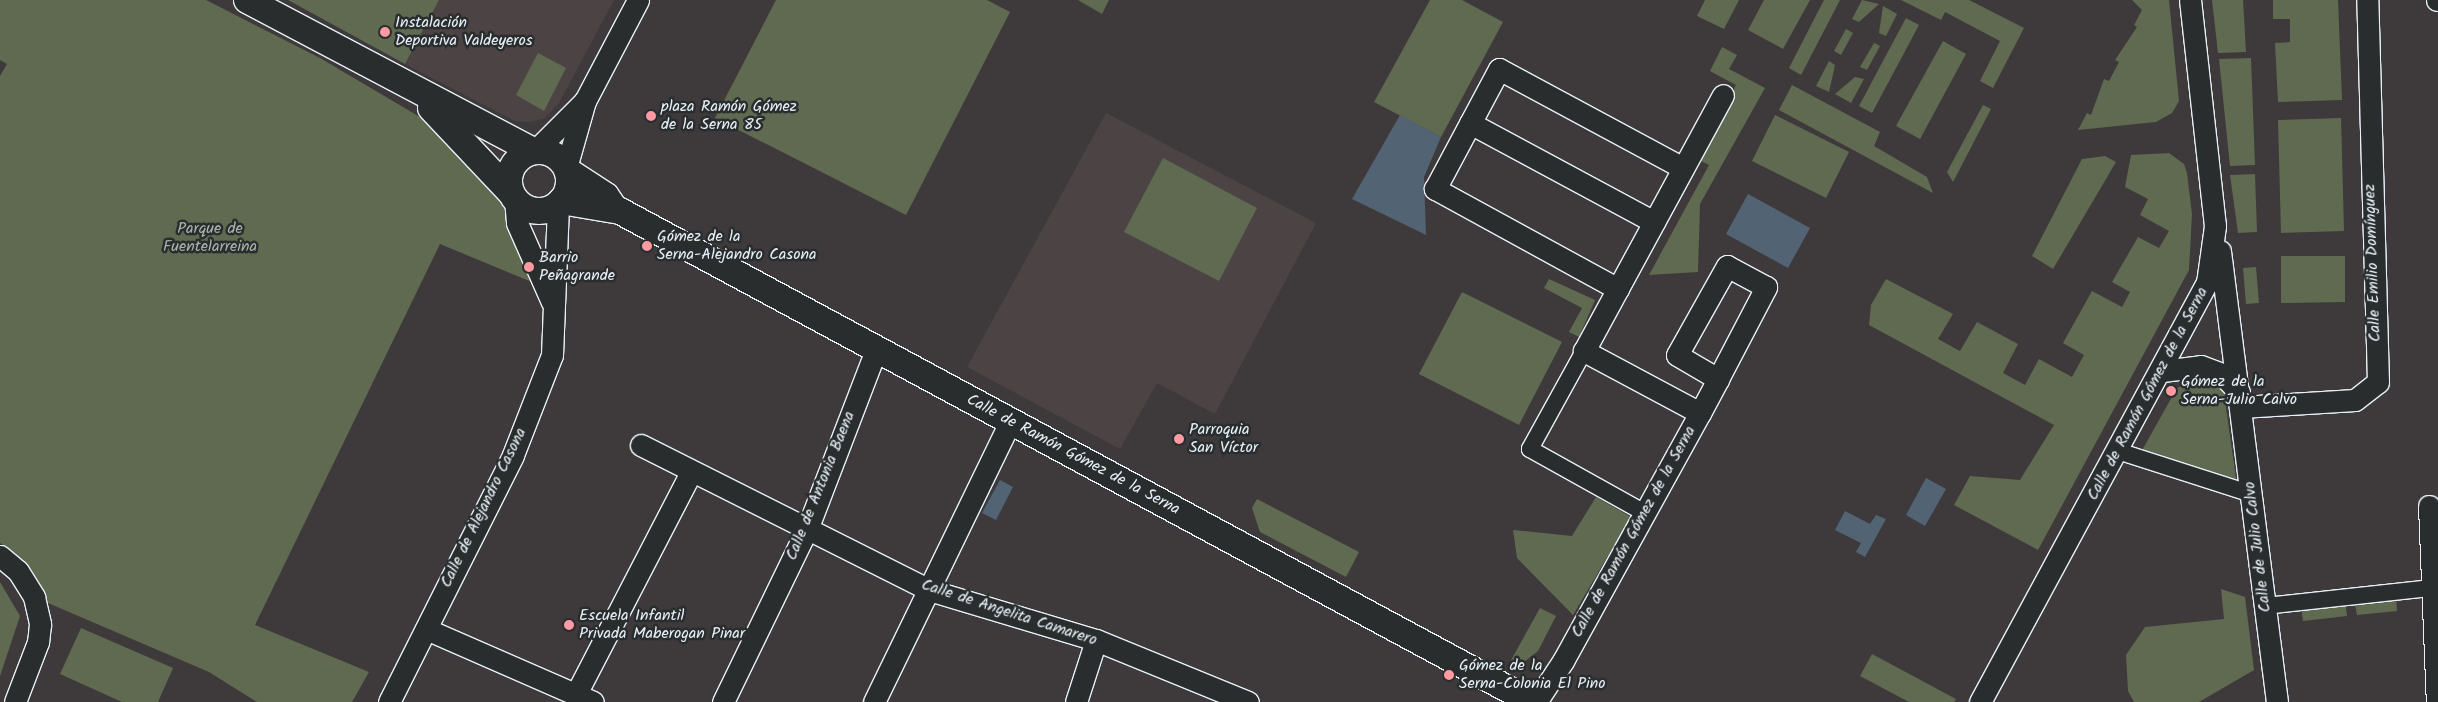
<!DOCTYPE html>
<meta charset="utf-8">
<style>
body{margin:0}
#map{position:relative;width:2438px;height:702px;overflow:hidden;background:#3e3a3b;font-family:Kalam,sans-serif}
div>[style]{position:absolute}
.built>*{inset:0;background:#4c4344}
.green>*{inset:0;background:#606a51}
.water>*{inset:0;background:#526374}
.roads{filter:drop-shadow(1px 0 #e8f1f8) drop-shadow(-1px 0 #e8f1f8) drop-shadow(0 1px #e8f1f8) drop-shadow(0 -1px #e8f1f8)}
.pedestrian>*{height:16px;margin:-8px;padding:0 8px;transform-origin:8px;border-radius:8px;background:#2a2d2e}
.minor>*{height:21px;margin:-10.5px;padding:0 10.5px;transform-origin:10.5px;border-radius:10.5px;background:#2a2d2e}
.tertiary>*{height:26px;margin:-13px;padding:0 13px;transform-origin:13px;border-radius:13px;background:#2a2d2e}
.tertiary>.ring{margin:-13px;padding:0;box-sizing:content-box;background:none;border:26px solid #2a2d2e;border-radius:50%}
.dots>*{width:14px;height:14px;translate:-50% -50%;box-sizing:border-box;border:2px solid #2a2d2e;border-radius:50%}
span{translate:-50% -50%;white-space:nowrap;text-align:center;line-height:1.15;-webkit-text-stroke:5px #2a2d2e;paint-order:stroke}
.poi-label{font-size:16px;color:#e8f1f8}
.left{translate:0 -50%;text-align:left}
.park-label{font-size:16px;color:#abb4ad}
.street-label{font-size:16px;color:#e8f1f8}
</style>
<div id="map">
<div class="built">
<div style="clip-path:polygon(439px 0,614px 0,559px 103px,545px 118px,530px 122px,515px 121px,405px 64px)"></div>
<div style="clip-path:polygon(1106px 113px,1316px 223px,1215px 414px,1157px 383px,1120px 449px,967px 367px)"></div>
</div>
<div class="green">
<div style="clip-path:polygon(0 0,206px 0,320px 58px,447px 133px,498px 196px,539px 285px,440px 244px,255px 625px,369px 672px,352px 702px,257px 702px,209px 672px,34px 597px,12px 551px,0 543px,0 76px,7px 64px,0 60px)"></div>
<div style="clip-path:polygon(288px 0,439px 0,405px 64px)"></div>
<div style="clip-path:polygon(776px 0,987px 0,1010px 12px,906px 215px,715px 118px)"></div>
<div style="clip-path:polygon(1078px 0,1109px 0,1102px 14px)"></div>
<div style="clip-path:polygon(1430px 0,1462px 0,1503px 22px,1441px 137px,1374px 102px)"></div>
<div style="clip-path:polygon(1705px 0,1739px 0,1724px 29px,1697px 16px)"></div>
<div style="clip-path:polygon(1764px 0,1810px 0,1783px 49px,1748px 30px)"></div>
<div style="clip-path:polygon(1824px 0,1840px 0,1801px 75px,1789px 68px)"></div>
<div style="clip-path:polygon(1862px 0,1879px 4px,1859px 22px,1852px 19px)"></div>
<div style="clip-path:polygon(1901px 0,1969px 0,2024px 28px,1993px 88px,1980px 81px,2000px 41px,1945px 12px,1941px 20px)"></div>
<div style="clip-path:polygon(2132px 0,2169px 0,2179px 101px,2172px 113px,2156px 122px,2078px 130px,2087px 113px,2091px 115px,2104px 79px,2109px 81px,2119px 62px,2115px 60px,2137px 27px,2134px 25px,2142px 10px)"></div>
<div style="clip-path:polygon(2212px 0,2243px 0,2246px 52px,2218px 53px)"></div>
<div style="clip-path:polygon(2273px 0,2338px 0,2342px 100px,2278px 102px,2275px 43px,2290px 42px,2290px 19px,2273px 19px)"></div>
<div style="clip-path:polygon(1883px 6px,1897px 14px,1886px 36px,1879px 33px)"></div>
<div style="clip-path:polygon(1906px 18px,1919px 25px,1872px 113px,1859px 106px)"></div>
<div style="clip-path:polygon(1846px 29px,1853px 33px,1841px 55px,1834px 51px)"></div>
<div style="clip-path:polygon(1943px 41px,1966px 54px,1920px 139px,1896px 126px)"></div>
<div style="clip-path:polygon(1874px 43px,1880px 46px,1867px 70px,1860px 67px)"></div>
<div style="clip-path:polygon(1722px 47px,1737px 55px,1729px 69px,1765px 88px,1700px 204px,1698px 272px,1649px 275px,1709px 165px,1697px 159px,1736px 85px,1710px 71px)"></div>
<div style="clip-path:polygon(538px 53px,566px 68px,544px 111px,516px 95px)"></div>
<div style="clip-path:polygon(2251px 58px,2255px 165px,2230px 166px,2219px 59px)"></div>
<div style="clip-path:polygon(1829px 61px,1835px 65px,1829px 92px,1816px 86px)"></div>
<div style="clip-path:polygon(1855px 77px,1864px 79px,1851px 103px,1835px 94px)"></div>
<div style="clip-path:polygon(1792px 85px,1880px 132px,1874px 146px,1927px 177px,1933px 193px,1779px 110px)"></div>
<div style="clip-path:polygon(1983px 105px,1991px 109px,1953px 182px,1947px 172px)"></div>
<div style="clip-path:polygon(1775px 115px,1849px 152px,1826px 198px,1752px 161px)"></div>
<div style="clip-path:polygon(2341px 118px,2344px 231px,2281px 233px,2278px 120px)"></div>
<div style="clip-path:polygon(2169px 153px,2184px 164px,2187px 173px,2192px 214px,2189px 270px,2038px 550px,1954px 505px,1970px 476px,2020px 480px,2054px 425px,1869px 325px,1871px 305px,1886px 279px,1953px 314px,1938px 339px,1960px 351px,1977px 322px,2018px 344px,2003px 373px,2025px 385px,2039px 359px,2072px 377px,2084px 355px,2063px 343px,2092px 291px,2122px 307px,2130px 292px,2112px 282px,2138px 237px,2159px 248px,2169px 231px,2140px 215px,2148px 199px,2125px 187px,2131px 155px)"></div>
<div style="clip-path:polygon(2105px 156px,2116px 162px,2053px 269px,2032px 256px,2082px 159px)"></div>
<div style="clip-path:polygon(1163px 158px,1257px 208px,1219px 281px,1124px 232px)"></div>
<div style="clip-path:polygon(2255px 174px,2257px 232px,2238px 233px,2230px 175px)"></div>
<div style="clip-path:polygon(2281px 256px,2345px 256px,2345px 302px,2281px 303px)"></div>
<div style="clip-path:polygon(2256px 267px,2259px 303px,2246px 304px,2243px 268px)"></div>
<div style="clip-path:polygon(1549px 279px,1595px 300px,1579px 337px,1569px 332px,1582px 308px,1544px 288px)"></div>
<div style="clip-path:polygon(1462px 292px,1562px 342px,1519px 425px,1419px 374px)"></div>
<div style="clip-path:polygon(2202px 377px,2212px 379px,2224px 394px,2237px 485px,2140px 454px,2177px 388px)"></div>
<div style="clip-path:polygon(1596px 497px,1631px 517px,1573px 615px,1517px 558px,1513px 530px,1572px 536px)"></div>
<div style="clip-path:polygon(1257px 499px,1359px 552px,1346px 577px,1260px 532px,1252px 508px)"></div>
<div style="clip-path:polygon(0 582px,20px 616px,0 676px)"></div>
<div style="clip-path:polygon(2221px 589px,2245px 597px,2254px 670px,2199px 702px,2134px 702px,2128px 691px,2126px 655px,2145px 627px,2224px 619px)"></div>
<div style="clip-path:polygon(2396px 595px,2397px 611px,2357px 615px,2354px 598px)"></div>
<div style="clip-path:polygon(2345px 600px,2347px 616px,2303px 621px,2301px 606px)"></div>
<div style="clip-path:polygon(1540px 608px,1556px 616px,1538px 651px,1524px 662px,1510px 662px)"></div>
<div style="clip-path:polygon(81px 628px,173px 668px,158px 702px,122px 702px,60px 674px)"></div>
<div style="clip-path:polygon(1872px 654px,1956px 699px,1954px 702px,1909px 702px,1860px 676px)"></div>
</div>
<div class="water">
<div style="clip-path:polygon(1400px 115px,1441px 137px,1424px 177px,1426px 235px,1352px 199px)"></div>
<div style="clip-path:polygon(1748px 194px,1810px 228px,1788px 268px,1726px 234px)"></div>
<div style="clip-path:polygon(1926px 478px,1946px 489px,1925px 526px,1906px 515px)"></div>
<div style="clip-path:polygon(1000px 480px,1013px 487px,996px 520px,982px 513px)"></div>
<div style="clip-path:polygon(1845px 511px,1870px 524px,1876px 515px,1886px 519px,1865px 557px,1856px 552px,1861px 543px,1835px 530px)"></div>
</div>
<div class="roads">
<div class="pedestrian">
<div style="left:1584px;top:351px;width:112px;rotate:118.9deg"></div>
<div style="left:1530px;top:449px;width:132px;rotate:29.1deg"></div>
<div style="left:2118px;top:451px;width:141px;rotate:17.8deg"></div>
<div style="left:2265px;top:606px;width:167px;rotate:-6.2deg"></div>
</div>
<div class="minor">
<div style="left:2437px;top:0;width:1px"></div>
<div style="left:1470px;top:123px;width:209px;rotate:28.3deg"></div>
<div style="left:535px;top:151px;width:71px;rotate:-45deg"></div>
<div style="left:566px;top:168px;width:70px;rotate:-74.2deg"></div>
<div style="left:585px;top:101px;width:114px;rotate:-62.3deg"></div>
<div style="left:515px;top:199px;width:24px;rotate:85deg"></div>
<div style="left:517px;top:223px;width:86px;rotate:66.1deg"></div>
<div style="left:2220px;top:251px;width:455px;rotate:82.8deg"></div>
<div style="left:1618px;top:289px;width:209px;rotate:-151.3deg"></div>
<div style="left:1435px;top:189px;width:136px;rotate:-61.9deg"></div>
<div style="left:1499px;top:69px;width:209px;rotate:28.3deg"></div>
<div style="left:2162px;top:371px;width:39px;rotate:-7deg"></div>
<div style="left:2201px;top:366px;width:22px;rotate:21deg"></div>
<div style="left:2222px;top:374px;width:25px;rotate:47deg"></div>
<div style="left:2241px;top:407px;width:114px;rotate:-3.5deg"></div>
<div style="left:2355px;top:400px;width:29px;rotate:-38deg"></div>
<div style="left:2378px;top:382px;width:382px;rotate:-91.6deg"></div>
<div style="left:1700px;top:413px;width:132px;rotate:-151.9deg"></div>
<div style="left:1584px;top:351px;width:291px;rotate:-61.5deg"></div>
<div style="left:641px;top:445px;width:322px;rotate:26.7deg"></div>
<div style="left:929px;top:590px;width:174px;rotate:16.7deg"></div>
<div style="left:1096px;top:640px;width:164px;rotate:22.2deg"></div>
<div style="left:2429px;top:506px;width:196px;rotate:87.7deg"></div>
<div style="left:0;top:556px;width:23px;rotate:40deg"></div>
<div style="left:18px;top:571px;width:31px;rotate:58deg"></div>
<div style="left:34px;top:597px;width:28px;rotate:77deg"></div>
<div style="left:40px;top:624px;width:18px;rotate:96deg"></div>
<div style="left:38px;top:642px;width:64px;rotate:111deg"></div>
<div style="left:426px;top:629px;width:182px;rotate:23.6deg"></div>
<div style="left:576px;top:694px;width:250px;rotate:-62.6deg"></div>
<div style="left:389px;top:702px;width:276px;rotate:-63.3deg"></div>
<div style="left:513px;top:455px;width:107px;rotate:-68.7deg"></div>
<div style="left:552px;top:355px;width:151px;rotate:-87.7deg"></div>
<div style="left:723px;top:702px;width:195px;rotate:-64.1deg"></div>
<div style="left:808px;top:527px;width:190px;rotate:-69deg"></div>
<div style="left:874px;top:702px;width:311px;rotate:-64.1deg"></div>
<div style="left:1076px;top:702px;width:65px;rotate:-72.1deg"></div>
<div style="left:1536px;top:702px;width:49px;rotate:-56.6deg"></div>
<div style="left:1563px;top:661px;width:283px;rotate:-61.1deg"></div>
<div style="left:1700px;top:413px;width:38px;rotate:-62deg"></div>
<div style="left:1718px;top:379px;width:104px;rotate:-62.4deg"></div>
<div style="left:1766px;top:287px;width:44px;rotate:-151.7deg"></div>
<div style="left:1727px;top:266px;width:102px;rotate:119.3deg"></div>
<div style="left:1677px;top:355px;width:48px;rotate:30.3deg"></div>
<div style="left:1980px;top:702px;width:477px;rotate:-61.6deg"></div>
<div style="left:2207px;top:283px;width:58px;rotate:-82deg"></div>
<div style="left:2215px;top:226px;width:227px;rotate:-96.3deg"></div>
</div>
<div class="tertiary">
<div style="left:247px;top:0;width:323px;rotate:27.8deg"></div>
<div style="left:431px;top:108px;width:118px;rotate:46.7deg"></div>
<div class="ring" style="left:509px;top:151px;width:34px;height:34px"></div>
<div style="left:568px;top:171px;width:45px;rotate:33.3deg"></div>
<div style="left:606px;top:196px;width:14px;rotate:56deg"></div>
<div style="left:561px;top:201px;width:60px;rotate:9.6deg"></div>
<div style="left:620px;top:211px;width:1036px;rotate:28.3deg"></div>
</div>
</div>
<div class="dots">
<div style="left:385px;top:32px;background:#ff9aa2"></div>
<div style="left:651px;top:116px;background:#ff9aa2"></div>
<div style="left:647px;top:246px;background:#ff9aa2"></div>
<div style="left:529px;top:267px;background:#ff9aa2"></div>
<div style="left:2171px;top:391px;background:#ff9aa2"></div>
<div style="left:1179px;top:439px;background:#ff9aa2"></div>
<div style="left:569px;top:625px;background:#ff9aa2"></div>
<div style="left:1449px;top:675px;background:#ff9aa2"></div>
</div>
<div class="poi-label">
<span class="left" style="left:395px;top:32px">Instalación<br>Deportiva Valdeyeros</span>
<span class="left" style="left:661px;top:116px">plaza Ramón Gómez<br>de la Serna 85</span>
<span class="left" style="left:657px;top:246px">Gómez de la<br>Serna-Alejandro Casona</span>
<span class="left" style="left:539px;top:267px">Barrio<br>Peñagrande</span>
<span class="left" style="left:2181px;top:391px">Gómez de la<br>Serna-Julio Calvo</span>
<span class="left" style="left:1189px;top:439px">Parroquia<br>San Víctor</span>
<span class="left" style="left:579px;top:625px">Escuela Infantil<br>Privada Maberogan Pinar</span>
<span class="left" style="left:1459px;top:675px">Gómez de la<br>Serna-Colonia El Pino</span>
</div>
<div class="park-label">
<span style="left:210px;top:238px">Parque de<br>Fuentelarreina</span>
</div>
<div class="street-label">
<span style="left:2373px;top:263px;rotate:-92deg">Calle Emilio Domínguez</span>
<span style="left:2148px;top:394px;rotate:-62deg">Calle de Ramón Gómez de la Serna</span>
<span style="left:1073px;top:455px;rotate:28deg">Calle de Ramón Gómez de la Serna</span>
<span style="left:821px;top:486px;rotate:-68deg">Calle de Antonia Baena</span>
<span style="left:484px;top:508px;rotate:-64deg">Calle de Alejandro Casona</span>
<span style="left:1634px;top:532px;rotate:-61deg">Calle de Ramón Gómez de la Serna</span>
<span style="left:2258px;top:547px;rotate:-97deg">Calle de Julio Calvo</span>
<span style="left:1009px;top:613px;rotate:18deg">Calle de Angelita Camarero</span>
</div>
</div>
